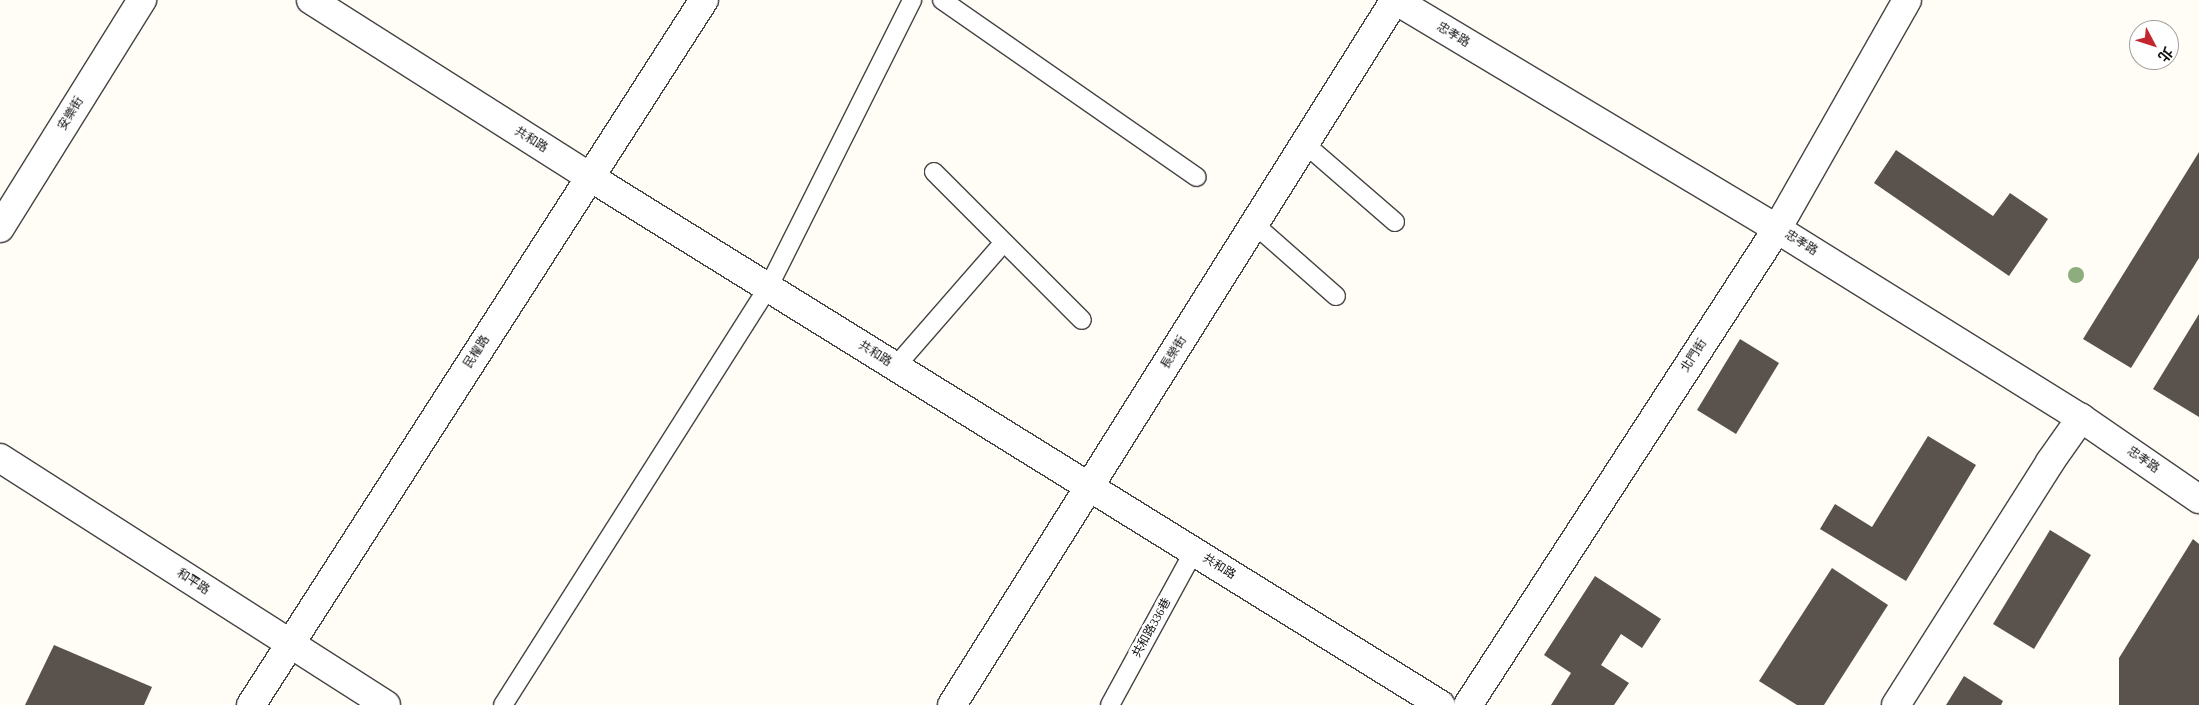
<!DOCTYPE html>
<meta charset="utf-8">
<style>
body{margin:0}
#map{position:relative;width:2199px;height:705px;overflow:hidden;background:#fffdf5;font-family:"Times New Roman","Noto Sans TC",serif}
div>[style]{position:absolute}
.building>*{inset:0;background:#5a524d}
.roads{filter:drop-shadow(1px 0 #444) drop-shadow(-1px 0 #444) drop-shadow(0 1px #444) drop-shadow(0 -1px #444)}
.lane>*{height:18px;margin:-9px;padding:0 9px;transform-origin:9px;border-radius:9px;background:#fff}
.street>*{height:28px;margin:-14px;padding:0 14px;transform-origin:14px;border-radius:14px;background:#fff}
.trees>*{width:16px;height:16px;margin:-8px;border-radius:50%;background:#8dad7f}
span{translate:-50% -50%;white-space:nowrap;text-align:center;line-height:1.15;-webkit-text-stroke:5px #fff;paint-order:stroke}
.street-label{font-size:12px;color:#111}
.north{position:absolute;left:2129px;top:20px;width:50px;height:50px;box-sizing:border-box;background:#fff;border:1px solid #a0a0a0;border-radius:50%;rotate:130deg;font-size:14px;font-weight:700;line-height:20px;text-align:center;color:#111}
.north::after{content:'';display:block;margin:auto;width:18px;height:22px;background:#c4262e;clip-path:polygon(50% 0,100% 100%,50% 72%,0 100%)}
</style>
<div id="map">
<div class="building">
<div style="clip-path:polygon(1896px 150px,1993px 216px,2010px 193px,2048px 219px,2009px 276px,1874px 183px)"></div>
<div style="clip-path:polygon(2199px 152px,2199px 258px,2131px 368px,2083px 339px)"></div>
<div style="clip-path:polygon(2199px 314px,2199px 417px,2153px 389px)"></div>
<div style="clip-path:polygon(1740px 339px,1779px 363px,1736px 434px,1697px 410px)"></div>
<div style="clip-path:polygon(1928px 436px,1976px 465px,1906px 581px,1820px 529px,1835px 504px,1872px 527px)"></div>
<div style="clip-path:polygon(2050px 530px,2091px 555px,2034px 649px,1993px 624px)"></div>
<div style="clip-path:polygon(2193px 539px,2199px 544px,2199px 705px,2119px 705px,2119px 658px)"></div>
<div style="clip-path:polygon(1832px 568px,1888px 605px,1824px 705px,1797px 705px,1759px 681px)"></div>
<div style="clip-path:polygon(1595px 576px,1661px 619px,1642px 648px,1621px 634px,1601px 665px,1629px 683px,1614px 705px,1551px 705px,1571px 673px,1544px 655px)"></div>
<div style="clip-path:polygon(54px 645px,152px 687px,144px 705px,25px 705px)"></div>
<div style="clip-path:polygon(1964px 676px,2003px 701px,2001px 705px,1946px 705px)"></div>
</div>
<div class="roads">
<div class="lane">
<div style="left:942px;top:0;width:310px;rotate:34.8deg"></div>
<div style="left:1305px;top:144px;width:119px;rotate:40.9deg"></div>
<div style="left:934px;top:172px;width:209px;rotate:45deg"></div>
<div style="left:1254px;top:224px;width:109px;rotate:41.3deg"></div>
<div style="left:896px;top:366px;width:164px;rotate:-48.9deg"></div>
<div style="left:503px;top:705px;width:494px;rotate:-57.6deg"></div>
<div style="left:768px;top:288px;width:322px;rotate:-63.4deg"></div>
<div style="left:1110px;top:705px;width:175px;rotate:-61.4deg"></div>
</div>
<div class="street">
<div style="left:311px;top:0;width:330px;rotate:32.4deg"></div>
<div style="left:590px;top:177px;width:1001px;rotate:31.82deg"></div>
<div style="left:1395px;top:0;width:445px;rotate:30.9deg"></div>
<div style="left:1777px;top:229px;width:358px;rotate:31.9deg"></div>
<div style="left:2081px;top:418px;width:143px;rotate:34.5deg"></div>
<div style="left:0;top:228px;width:269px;rotate:-58.1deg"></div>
<div style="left:0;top:458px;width:458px;rotate:32.6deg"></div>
<div style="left:251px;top:705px;width:838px;rotate:-57.28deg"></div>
<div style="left:952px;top:705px;width:833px;rotate:-57.86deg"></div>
<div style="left:1468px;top:705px;width:568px;rotate:-57.01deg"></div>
<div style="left:1777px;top:229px;width:263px;rotate:-60.4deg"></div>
<div style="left:1896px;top:705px;width:288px;rotate:-57.6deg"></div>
<div style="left:2050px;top:462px;width:54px;rotate:-54.8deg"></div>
</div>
</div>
<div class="trees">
<div style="left:2076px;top:275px"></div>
</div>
<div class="street-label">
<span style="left:1453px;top:35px;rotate:31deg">忠孝路</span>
<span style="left:71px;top:114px;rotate:-58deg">安樂街</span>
<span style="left:531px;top:140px;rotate:32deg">共和路</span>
<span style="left:1801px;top:243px;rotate:32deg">忠孝路</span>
<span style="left:477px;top:352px;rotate:-57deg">民權路</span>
<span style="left:1174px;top:353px;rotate:-58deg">長榮街</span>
<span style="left:875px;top:354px;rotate:32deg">共和路</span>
<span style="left:1694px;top:356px;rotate:-57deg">北門街</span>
<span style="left:2143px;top:460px;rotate:35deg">忠孝路</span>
<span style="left:1219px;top:567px;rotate:32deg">共和路</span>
<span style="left:193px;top:582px;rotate:33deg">和平路</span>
<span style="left:1152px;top:628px;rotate:-61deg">共和路336巷</span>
</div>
<div class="north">北</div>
</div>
